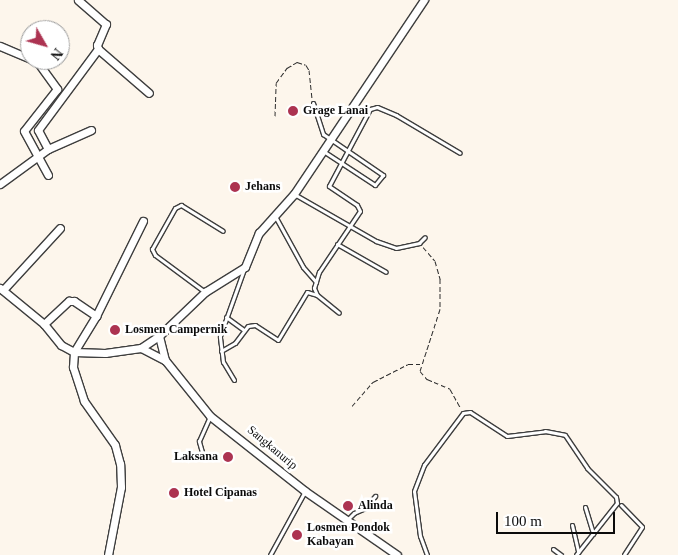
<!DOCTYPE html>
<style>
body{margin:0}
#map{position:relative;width:678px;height:555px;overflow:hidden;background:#fdf6ec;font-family:"Times New Roman",serif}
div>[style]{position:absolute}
.path>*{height:1px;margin-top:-0.5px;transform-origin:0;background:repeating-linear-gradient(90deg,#2d2d2d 0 5px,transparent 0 7.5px)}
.roads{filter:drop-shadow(1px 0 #3e3e3e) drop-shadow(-1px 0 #3e3e3e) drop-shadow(0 1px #3e3e3e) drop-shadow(0 -1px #3e3e3e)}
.lane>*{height:3px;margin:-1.5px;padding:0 1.5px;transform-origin:1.5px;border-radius:1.5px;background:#fff}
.street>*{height:7px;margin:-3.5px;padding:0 3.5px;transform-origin:3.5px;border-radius:3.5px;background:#fff}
.dots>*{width:14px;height:14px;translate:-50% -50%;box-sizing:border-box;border:2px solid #fff;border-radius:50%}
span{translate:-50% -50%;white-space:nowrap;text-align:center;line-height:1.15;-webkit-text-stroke:5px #fff;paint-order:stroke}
.poi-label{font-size:12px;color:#0b0b0b;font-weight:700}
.left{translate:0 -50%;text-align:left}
.right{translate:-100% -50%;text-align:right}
.street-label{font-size:12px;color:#0b0b0b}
.north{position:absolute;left:20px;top:20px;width:50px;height:50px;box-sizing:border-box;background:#fff;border:1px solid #9d9d9d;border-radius:50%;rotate:128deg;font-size:14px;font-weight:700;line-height:20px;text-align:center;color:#0b0b0b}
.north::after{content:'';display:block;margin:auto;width:18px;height:22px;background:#ac3351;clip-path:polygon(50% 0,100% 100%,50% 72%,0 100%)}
.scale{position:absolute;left:496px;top:512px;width:119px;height:22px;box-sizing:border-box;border:2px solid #0b0b0b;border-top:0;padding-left:6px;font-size:15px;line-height:18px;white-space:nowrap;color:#0b0b0b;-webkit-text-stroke:4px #fff;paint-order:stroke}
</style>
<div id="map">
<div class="path">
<div style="left:275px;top:116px;width:33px;rotate:-88deg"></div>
<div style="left:276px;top:83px;width:19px;rotate:-54deg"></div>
<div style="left:287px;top:68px;width:12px;rotate:-31deg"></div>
<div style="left:297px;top:62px;width:9px;rotate:18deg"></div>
<div style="left:306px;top:65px;width:6px;rotate:59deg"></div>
<div style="left:309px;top:70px;width:28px;rotate:84deg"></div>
<div style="left:423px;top:247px;width:18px;rotate:49deg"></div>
<div style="left:435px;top:261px;width:19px;rotate:74deg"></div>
<div style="left:440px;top:279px;width:30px;rotate:90deg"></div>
<div style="left:440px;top:309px;width:65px;rotate:107.9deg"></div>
<div style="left:420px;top:371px;width:11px;rotate:49deg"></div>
<div style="left:427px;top:379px;width:25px;rotate:23deg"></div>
<div style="left:450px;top:389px;width:21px;rotate:61deg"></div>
<div style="left:352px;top:406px;width:32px;rotate:-49deg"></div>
<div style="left:373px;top:382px;width:39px;rotate:-27deg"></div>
<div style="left:408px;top:364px;width:12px"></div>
</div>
<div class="roads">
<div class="lane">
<div style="left:313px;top:103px;width:33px;rotate:72deg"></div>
<div style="left:323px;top:134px;width:73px;rotate:34.3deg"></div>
<div style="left:383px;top:175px;width:13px;rotate:129deg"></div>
<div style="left:375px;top:185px;width:62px;rotate:-146.8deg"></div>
<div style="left:294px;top:194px;width:95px;rotate:29.8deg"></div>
<div style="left:376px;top:241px;width:21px;rotate:19deg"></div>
<div style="left:396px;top:248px;width:24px;rotate:-12deg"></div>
<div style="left:419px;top:243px;width:8px;rotate:-45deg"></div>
<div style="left:275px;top:216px;width:58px;rotate:61.2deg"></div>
<div style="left:303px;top:267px;width:20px;rotate:49deg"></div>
<div style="left:337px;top:244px;width:56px;rotate:29.7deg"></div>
<div style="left:205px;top:292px;width:62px;rotate:-143.5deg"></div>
<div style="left:155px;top:255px;width:7px;rotate:-117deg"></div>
<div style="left:152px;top:249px;width:47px;rotate:-60.7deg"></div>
<div style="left:175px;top:208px;width:7px;rotate:-27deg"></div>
<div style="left:181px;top:205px;width:49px;rotate:31.8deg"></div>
<div style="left:317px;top:295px;width:8px;rotate:-113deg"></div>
<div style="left:314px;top:288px;width:17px;rotate:-73deg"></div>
<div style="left:319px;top:272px;width:73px;rotate:-56.1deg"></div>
<div style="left:360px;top:211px;width:7px;rotate:-117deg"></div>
<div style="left:357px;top:205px;width:34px;rotate:-146deg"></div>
<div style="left:329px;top:186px;width:87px;rotate:-62deg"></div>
<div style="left:370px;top:109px;width:7px;rotate:-16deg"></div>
<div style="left:377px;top:107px;width:21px;rotate:23deg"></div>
<div style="left:396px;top:115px;width:74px;rotate:30.7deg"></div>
<div style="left:226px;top:317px;width:22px;rotate:36deg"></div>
<div style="left:221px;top:351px;width:16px;rotate:-30deg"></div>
<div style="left:235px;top:343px;width:21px;rotate:-53deg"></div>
<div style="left:248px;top:326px;width:7px;rotate:-8deg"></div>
<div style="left:255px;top:325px;width:27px;rotate:33deg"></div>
<div style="left:278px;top:340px;width:56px;rotate:-58.9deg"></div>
<div style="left:307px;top:292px;width:10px;rotate:17deg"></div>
<div style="left:317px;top:295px;width:28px;rotate:39deg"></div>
<div style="left:234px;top:380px;width:21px;rotate:-121deg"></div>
<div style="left:223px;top:362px;width:26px;rotate:-97deg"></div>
<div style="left:220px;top:336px;width:71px;rotate:-70.3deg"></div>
<div style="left:204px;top:459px;width:19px;rotate:-106deg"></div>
<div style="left:199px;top:441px;width:27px;rotate:-66deg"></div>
<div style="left:621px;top:505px;width:30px;rotate:46deg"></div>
<div style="left:642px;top:527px;width:33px;rotate:123deg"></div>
<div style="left:585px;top:507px;width:28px;rotate:73deg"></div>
<div style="left:347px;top:520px;width:10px;rotate:-45deg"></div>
<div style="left:354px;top:513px;width:12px;rotate:-24deg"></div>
<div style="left:365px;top:508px;width:16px;rotate:-50deg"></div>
<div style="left:572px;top:525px;width:28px;rotate:77deg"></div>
<div style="left:553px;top:549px;width:10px;rotate:37deg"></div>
<div style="left:270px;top:555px;width:73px;rotate:-61.3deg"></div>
<div style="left:427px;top:555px;width:20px;rotate:-110deg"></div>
<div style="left:420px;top:536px;width:45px;rotate:-97.6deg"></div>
<div style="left:414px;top:491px;width:28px;rotate:-69deg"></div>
<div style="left:424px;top:465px;width:65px;rotate:-53.1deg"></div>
<div style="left:463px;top:413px;width:7px;rotate:-8deg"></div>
<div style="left:470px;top:412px;width:44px;rotate:33deg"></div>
<div style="left:507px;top:436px;width:38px;rotate:-7deg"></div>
<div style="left:545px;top:431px;width:20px;rotate:11deg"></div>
<div style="left:565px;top:435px;width:40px;rotate:56deg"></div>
<div style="left:587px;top:468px;width:41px;rotate:45deg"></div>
<div style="left:616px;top:497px;width:6px;rotate:81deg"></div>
<div style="left:617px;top:503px;width:66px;rotate:128.3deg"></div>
</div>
<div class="street">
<div style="left:78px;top:0;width:37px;rotate:41deg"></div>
<div style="left:106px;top:24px;width:23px;rotate:113deg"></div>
<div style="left:97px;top:45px;width:4px;rotate:76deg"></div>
<div style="left:98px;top:49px;width:67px;rotate:40.8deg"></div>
<div style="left:0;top:46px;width:33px;rotate:23deg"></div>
<div style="left:36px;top:60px;width:36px;rotate:54deg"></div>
<div style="left:57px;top:89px;width:53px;rotate:128.2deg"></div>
<div style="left:24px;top:131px;width:50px;rotate:61.4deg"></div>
<div style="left:48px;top:149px;width:21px;rotate:-118deg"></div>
<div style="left:38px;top:130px;width:101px;rotate:-53.5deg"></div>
<div style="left:0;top:184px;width:59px;rotate:-36.1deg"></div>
<div style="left:48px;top:149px;width:47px;rotate:-23.8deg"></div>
<div style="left:0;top:288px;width:57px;rotate:39.3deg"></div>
<div style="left:44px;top:324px;width:27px;rotate:51deg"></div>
<div style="left:61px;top:345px;width:15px;rotate:28deg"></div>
<div style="left:74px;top:352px;width:31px;rotate:2deg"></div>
<div style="left:105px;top:353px;width:36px;rotate:-8deg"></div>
<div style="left:141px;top:348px;width:22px;rotate:-34deg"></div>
<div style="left:159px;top:336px;width:64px;rotate:-43.7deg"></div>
<div style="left:205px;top:292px;width:47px;rotate:-32deg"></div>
<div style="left:245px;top:267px;width:37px;rotate:-68deg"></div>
<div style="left:259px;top:233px;width:52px;rotate:-48.1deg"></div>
<div style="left:294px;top:194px;width:234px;rotate:-56.2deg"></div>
<div style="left:3px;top:290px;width:84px;rotate:-47.4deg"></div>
<div style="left:44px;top:324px;width:34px;rotate:-43deg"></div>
<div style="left:69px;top:301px;width:5px"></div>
<div style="left:74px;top:301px;width:27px;rotate:34deg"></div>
<div style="left:159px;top:336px;width:25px;rotate:76deg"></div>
<div style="left:165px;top:360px;width:72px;rotate:51.2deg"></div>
<div style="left:210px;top:416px;width:121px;rotate:38.3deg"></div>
<div style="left:305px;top:491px;width:112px;rotate:34.8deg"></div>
<div style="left:141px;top:348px;width:27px;rotate:27deg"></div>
<div style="left:108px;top:555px;width:69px;rotate:-79.2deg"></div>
<div style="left:121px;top:487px;width:23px;rotate:-92deg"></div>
<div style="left:120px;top:464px;width:20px;rotate:-105deg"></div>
<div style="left:115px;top:445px;width:54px;rotate:-125.2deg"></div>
<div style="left:84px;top:401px;width:36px;rotate:-108deg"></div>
<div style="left:73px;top:367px;width:15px;rotate:-86deg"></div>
<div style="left:74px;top:352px;width:42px;rotate:-58.6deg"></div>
<div style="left:96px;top:316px;width:106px;rotate:-63.7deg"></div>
</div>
</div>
<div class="dots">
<div style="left:293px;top:111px;background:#ac3351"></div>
<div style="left:235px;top:187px;background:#ac3351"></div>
<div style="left:115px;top:330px;background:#ac3351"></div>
<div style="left:228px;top:457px;background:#ac3351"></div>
<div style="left:174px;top:493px;background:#ac3351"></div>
<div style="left:348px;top:506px;background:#ac3351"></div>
<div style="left:297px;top:535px;background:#ac3351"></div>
</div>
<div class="poi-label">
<span class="left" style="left:303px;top:111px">Grage Lanai</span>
<span class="left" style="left:245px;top:187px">Jehans</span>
<span class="left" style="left:125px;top:330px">Losmen Campernik</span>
<span class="right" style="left:218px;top:457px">Laksana</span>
<span class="left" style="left:184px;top:493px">Hotel Cipanas</span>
<span class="left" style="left:358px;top:506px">Alinda</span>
<span class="left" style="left:307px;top:535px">Losmen Pondok<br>Kabayan</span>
</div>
<div class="street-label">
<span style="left:272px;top:448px;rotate:40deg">Sangkanurip</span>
</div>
<div class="north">N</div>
<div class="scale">100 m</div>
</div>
